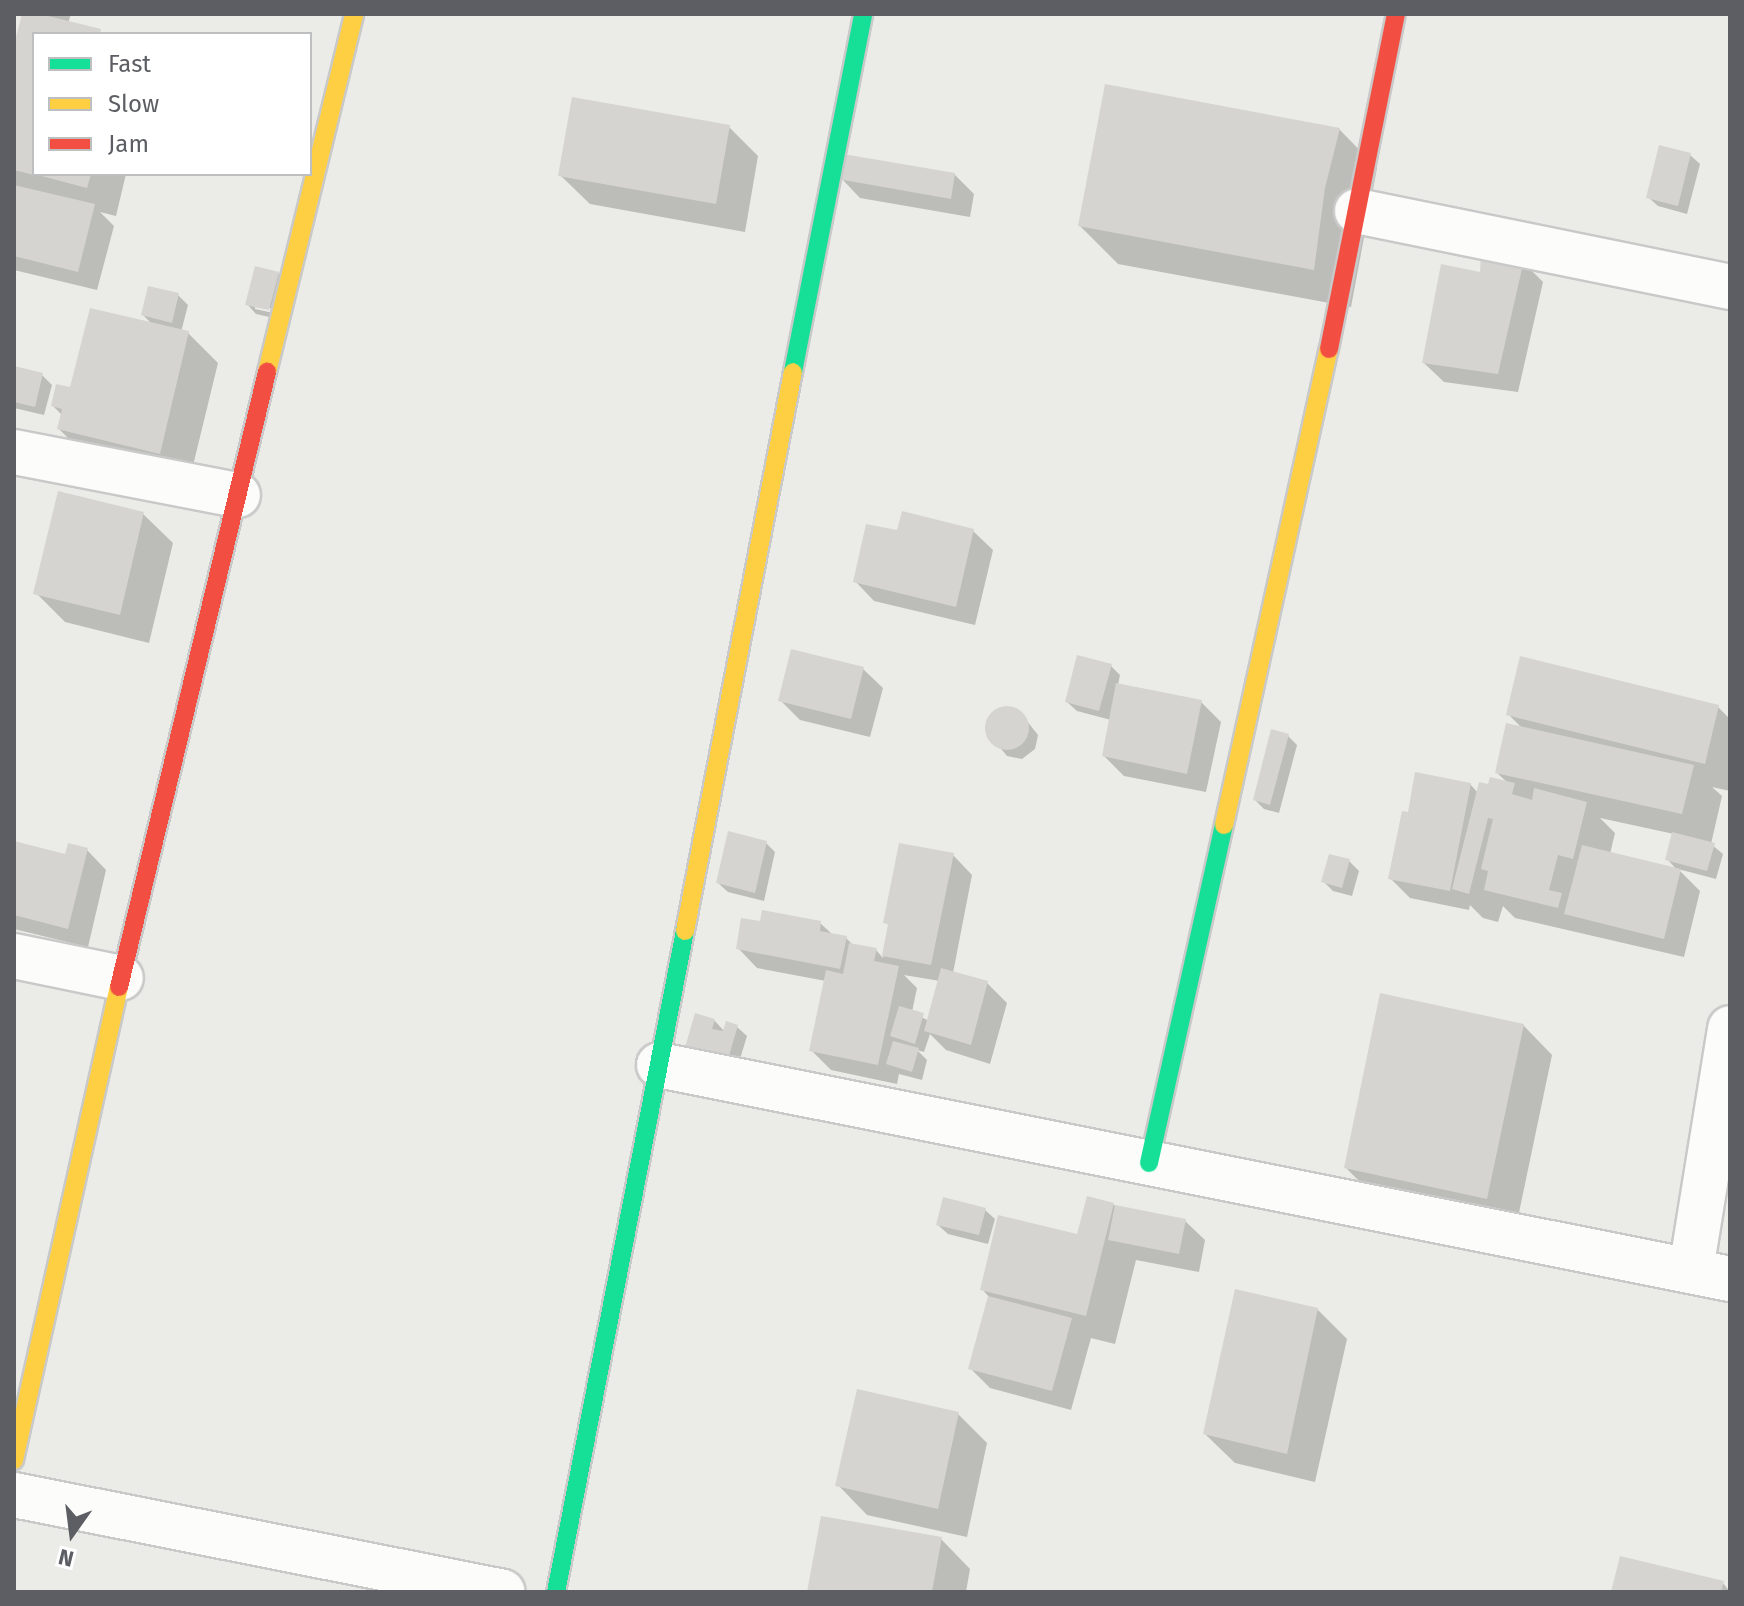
<!DOCTYPE html>
<style>
body{margin:0}
#map{position:relative;width:1744px;height:1606px;overflow:hidden;background:#ebebe7;font-family:"Fira Sans",sans-serif}
div>[style]{position:absolute}
.shadow>*{inset:0;background:#0003}
.building>*{inset:0;background:#d5d4d1}
.round{border-radius:50%}
.roads{filter:drop-shadow(2px 0 #c8c9c8) drop-shadow(-2px 0 #c8c9c8) drop-shadow(0 2px #c8c9c8) drop-shadow(0 -2px #c8c9c8)}
.street>*{height:44px;margin:-22px;padding:0 22px;transform-origin:22px;border-radius:22px;background:#fcfcfb}
.fast>*{height:18px;margin:-9px;padding:0 9px;transform-origin:9px;border-radius:9px;background:#16e098}
.slow>*{height:18px;margin:-9px;padding:0 9px;transform-origin:9px;border-radius:9px;background:#ffcf43}
.jam>*{height:18px;margin:-9px;padding:0 9px;transform-origin:9px;border-radius:9px;background:#f24e42}
span{translate:-50% -50%;white-space:nowrap;text-align:center;line-height:1.15;-webkit-text-stroke:6px #fff;paint-order:stroke}
.frame{position:absolute;inset:0;border:16px solid #5c5e63;pointer-events:none}
.legend{position:absolute;left:32px;top:32px;width:280px;height:144px;box-sizing:border-box;background:#fff;border:2px solid #bebfc1;margin:0;padding:10px 14px;list-style:none;font-size:24px;color:#5c5e63}
.legend li{display:flex;align-items:center;gap:16px;height:40px}
.legend b{width:40px;border:2px solid #bebfc1}
.north{position:absolute;left:32px;top:1494px;width:80px;height:80px;-webkit-text-stroke:6px #fff;paint-order:stroke;rotate:194deg;font-size:22px;font-weight:700;line-height:32px;text-align:center;color:#5c5e63}
.north::after{content:'';display:block;margin:auto;width:28px;height:36px;background:#5c5e63;clip-path:polygon(50% 0,100% 100%,50% 72%,0 100%)}
</style>
<div id="map">
<div class="shadow">
<div style="clip-path:polygon(24px 14px,71px 14px,68px 23px,103px 34px,34px 34px,34px 174px,126px 174px,116px 216px,100px 212px,114px 226px,97px 290px,14px 270px,14px 53px)"></div>
<div style="clip-path:polygon(1107px 87px,1340px 130px,1377px 168px,1351px 307px,1118px 264px,1080px 226px)"></div>
<div style="clip-path:polygon(729px 127px,758px 156px,745px 232px,590px 204px,560px 175px)"></div>
<div style="clip-path:polygon(1690px 155px,1700px 164px,1687px 214px,1658px 206px,1648px 197px)"></div>
<div style="clip-path:polygon(954px 174px,974px 194px,970px 217px,860px 198px,841px 178px)"></div>
<div style="clip-path:polygon(1523px 262px,1543px 282px,1518px 392px,1444px 382px,1424px 363px,1481px 275px)"></div>
<div style="clip-path:polygon(evenodd,256px 268px,278px 273px,287px 283px,278px 319px,256px 314px,247px 304px,256px 268px,255px 305px,279px 310px,278px 314px,255px 309px,255px 305px)"></div>
<div style="clip-path:polygon(178px 295px,188px 305px,181px 332px,188px 333px,218px 363px,189px 482px,88px 458px,59px 429px,62px 415px,53px 406px,153px 325px,143px 315px)"></div>
<div style="clip-path:polygon(14px 368px,42px 375px,52px 385px,44px 415px,14px 408px)"></div>
<div style="clip-path:polygon(143px 514px,173px 543px,149px 643px,65px 622px,36px 593px)"></div>
<div style="clip-path:polygon(973px 531px,993px 550px,975px 625px,874px 601px,855px 581px,899px 533px)"></div>
<div style="clip-path:polygon(1111px 666px,1120px 675px,1118px 685px,1201px 702px,1221px 722px,1206px 792px,1124px 776px,1104px 756px,1111px 720px,1077px 711px,1067px 702px)"></div>
<div style="clip-path:polygon(863px 669px,883px 688px,870px 737px,800px 720px,780px 700px)"></div>
<div style="clip-path:polygon(evenodd,1718px 707px,1730px 719px,1730px 791px,1712px 787px,1722px 796px,1711px 844px,1723px 854px,1716px 879px,1678px 869px,1700px 891px,1684px 957px,1515px 918px,1503px 906px,1498px 922px,1483px 918px,1470px 905px,1469px 910px,1410px 898px,1390px 878px,1409px 814px,1470px 784px,1478px 793px,1508px 783px,1497px 773px,1523px 729px,1508px 714px,1718px 707px,1600px 818px,1674px 834px,1667px 859px,1678px 871px,1610px 854px,1615px 833px,1600px 818px)"></div>
<div style="clip-path:polygon(1003px 708px,1019px 711px,1038px 735px,1035px 749px,1022px 759px,1007px 756px,987px 732px,990px 716px)"></div>
<div style="clip-path:polygon(1288px 736px,1297px 745px,1279px 813px,1264px 809px,1255px 800px)"></div>
<div style="clip-path:polygon(14px 843px,67px 857px,87px 850px,106px 870px,88px 947px,14px 929px)"></div>
<div style="clip-path:polygon(766px 843px,775px 852px,764px 901px,728px 892px,718px 883px)"></div>
<div style="clip-path:polygon(evenodd,953px 855px,972px 875px,953px 973px,987px 983px,1007px 1003px,990px 1064px,946px 1050px,930px 1034px,924px 1052px,917px 1050px,927px 1060px,922px 1080px,899px 1074px,897px 1084px,831px 1070px,811px 1050px,826px 981px,757px 968px,738px 948px,820px 923px,833px 935px,846px 938px,854px 946px,876px 950px,883px 958px,890px 926px,885px 922px,953px 855px,904px 975px,940px 981px,929px 1021px,912px 1012px,917px 988px,904px 975px)"></div>
<div style="clip-path:polygon(1349px 861px,1359px 871px,1352px 896px,1333px 891px,1324px 882px)"></div>
<div style="clip-path:polygon(714px 1020px,725px 1032px,737px 1027px,747px 1036px,736px 1072px,695px 1060px)"></div>
<div style="clip-path:polygon(1523px 1025px,1552px 1055px,1516px 1227px,1375px 1197px,1346px 1168px)"></div>
<div style="clip-path:polygon(1113px 1205px,1185px 1221px,1205px 1240px,1199px 1272px,1136px 1260px,1115px 1344px,1091px 1338px,1071px 1410px,990px 1388px,970px 1368px,989px 1297px,982px 1289px,1079px 1237px)"></div>
<div style="clip-path:polygon(985px 1210px,995px 1219px,988px 1244px,948px 1234px,938px 1225px)"></div>
<div style="clip-path:polygon(1317px 1309px,1347px 1339px,1315px 1482px,1235px 1463px,1205px 1434px)"></div>
<div style="clip-path:polygon(958px 1414px,987px 1443px,967px 1537px,867px 1515px,838px 1485px)"></div>
<div style="clip-path:polygon(941px 1539px,970px 1569px,966px 1592px,809px 1592px)"></div>
<div style="clip-path:polygon(1723px 1583px,1730px 1592px,1613px 1592px)"></div>
</div>
<div class="building">
<div style="clip-path:polygon(22px 14px,40px 14px,101px 29px,100px 34px,34px 34px,34px 175px,14px 170px,14px 45px)"></div>
<div style="clip-path:polygon(1105px 84px,1340px 128px,1325px 188px,1314px 270px,1078px 226px)"></div>
<div style="clip-path:polygon(572px 97px,730px 125px,716px 204px,558px 176px)"></div>
<div style="clip-path:polygon(1659px 145px,1691px 153px,1678px 206px,1646px 198px)"></div>
<div style="clip-path:polygon(843px 154px,955px 173px,951px 199px,838px 179px)"></div>
<div style="clip-path:polygon(34px 174px,91px 174px,87px 188px)"></div>
<div style="clip-path:polygon(14px 185px,95px 204px,78px 272px,14px 256px)"></div>
<div style="clip-path:polygon(1481px 252px,1524px 260px,1498px 374px,1422px 363px,1441px 264px,1480px 272px)"></div>
<div style="clip-path:polygon(255px 266px,279px 272px,269px 310px,245px 305px)"></div>
<div style="clip-path:polygon(148px 286px,179px 293px,172px 323px,141px 315px)"></div>
<div style="clip-path:polygon(90px 308px,189px 331px,160px 454px,57px 429px,62px 409px,51px 406px,56px 384px,70px 387px)"></div>
<div style="clip-path:polygon(14px 366px,43px 373px,35px 407px,14px 402px)"></div>
<div style="clip-path:polygon(58px 491px,144px 512px,120px 615px,33px 594px)"></div>
<div style="clip-path:polygon(902px 511px,974px 529px,956px 607px,853px 582px,866px 524px,897px 530px)"></div>
<div style="clip-path:polygon(791px 649px,864px 667px,851px 719px,778px 701px)"></div>
<div style="clip-path:polygon(1077px 655px,1112px 664px,1099px 711px,1065px 702px)"></div>
<div style="clip-path:polygon(1520px 656px,1719px 705px,1705px 764px,1506px 715px)"></div>
<div style="clip-path:polygon(1116px 683px,1202px 700px,1187px 774px,1102px 756px)"></div>
<div class="round" style="left:985px;top:706px;width:44px;height:44px"></div>
<div style="clip-path:polygon(1506px 723px,1694px 765px,1682px 814px,1495px 773px)"></div>
<div style="clip-path:polygon(1271px 729px,1289px 734px,1270px 805px,1253px 800px)"></div>
<div style="clip-path:polygon(1415px 772px,1471px 783px,1450px 891px,1388px 879px,1402px 811px,1408px 812px)"></div>
<div style="clip-path:polygon(1490px 777px,1515px 783px,1512px 794px,1532px 800px,1534px 788px,1587px 802px,1573px 859px,1558px 855px,1549px 890px,1562px 893px,1558px 908px,1484px 890px,1488px 871px,1481px 869px,1493px 819px,1488px 818px,1469px 894px,1452px 889px,1479px 782px,1488px 784px)"></div>
<div style="clip-path:polygon(728px 831px,767px 841px,755px 893px,716px 883px)"></div>
<div style="clip-path:polygon(1672px 832px,1715px 843px,1707px 871px,1665px 860px)"></div>
<div style="clip-path:polygon(14px 841px,65px 854px,68px 843px,88px 848px,68px 929px,14px 915px)"></div>
<div style="clip-path:polygon(899px 843px,954px 853px,931px 965px,882px 956px,888px 924px,883px 923px)"></div>
<div style="clip-path:polygon(1582px 845px,1681px 869px,1664px 939px,1564px 914px)"></div>
<div style="clip-path:polygon(1329px 854px,1350px 859px,1342px 888px,1321px 882px)"></div>
<div style="clip-path:polygon(762px 910px,821px 921px,820px 931px,847px 936px,840px 969px,736px 949px,741px 918px,760px 921px)"></div>
<div style="clip-path:polygon(849px 943px,877px 948px,874px 961px,899px 966px,878px 1065px,809px 1051px,826px 970px,843px 974px)"></div>
<div style="clip-path:polygon(941px 968px,988px 981px,971px 1045px,924px 1031px)"></div>
<div style="clip-path:polygon(1380px 993px,1524px 1024px,1487px 1199px,1344px 1168px)"></div>
<div style="clip-path:polygon(899px 1006px,924px 1013px,915px 1044px,890px 1036px)"></div>
<div style="clip-path:polygon(695px 1013px,715px 1019px,712px 1029px,723px 1031px,726px 1021px,738px 1025px,727px 1063px,684px 1051px)"></div>
<div style="clip-path:polygon(893px 1041px,919px 1048px,912px 1072px,886px 1064px)"></div>
<div style="clip-path:polygon(1087px 1196px,1114px 1203px,1086px 1316px,980px 1290px,998px 1215px,1077px 1234px)"></div>
<div style="clip-path:polygon(943px 1197px,986px 1208px,979px 1235px,936px 1225px)"></div>
<div style="clip-path:polygon(1115px 1205px,1186px 1219px,1179px 1254px,1108px 1240px)"></div>
<div style="clip-path:polygon(1235px 1289px,1318px 1308px,1287px 1454px,1203px 1434px)"></div>
<div style="clip-path:polygon(988px 1296px,1072px 1318px,1052px 1391px,968px 1369px)"></div>
<div style="clip-path:polygon(857px 1389px,959px 1412px,938px 1509px,835px 1486px)"></div>
<div style="clip-path:polygon(821px 1516px,942px 1537px,932px 1592px,807px 1592px)"></div>
<div style="clip-path:polygon(1620px 1556px,1724px 1581px,1721px 1592px,1611px 1592px)"></div>
</div>
<div class="roads">
<div class="street">
<div style="left:1357px;top:211px;width:381px;rotate:11.5deg"></div>
<div style="left:14px;top:452px;width:228px;rotate:10.9deg"></div>
<div style="left:14px;top:956px;width:109px;rotate:11.6deg"></div>
<div style="left:659px;top:1065px;width:1092px;rotate:11.3deg"></div>
<div style="left:1691px;top:1270px;width:245px;rotate:-80.8deg"></div>
<div style="left:14px;top:1495px;width:498px;rotate:11.2deg"></div>
</div>
<div class="fast">
<div style="left:793px;top:372px;width:365px;rotate:-78.9deg"></div>
<div style="left:1149px;top:1163px;width:346px;rotate:-77.5deg"></div>
<div style="left:556px;top:1592px;width:673px;rotate:-78.96deg"></div>
</div>
<div class="slow">
<div style="left:267px;top:372px;width:368px;rotate:-76.3deg"></div>
<div style="left:1224px;top:825px;width:487px;rotate:-77.6deg"></div>
<div style="left:685px;top:931px;width:569px;rotate:-79.07deg"></div>
<div style="left:14px;top:1460px;width:485px;rotate:-77.5deg"></div>
</div>
<div class="jam">
<div style="left:1329px;top:349px;width:342px;rotate:-78.7deg"></div>
<div style="left:119px;top:987px;width:633px;rotate:-76.47deg"></div>
</div>
</div>
<div class="frame"></div>
<ul class="legend">
<li><b style="height:10px;background:#16e098"></b>Fast</li>
<li><b style="height:10px;background:#ffcf43"></b>Slow</li>
<li><b style="height:10px;background:#f24e42"></b>Jam</li>
</ul>
<div class="north">N</div>
</div>
